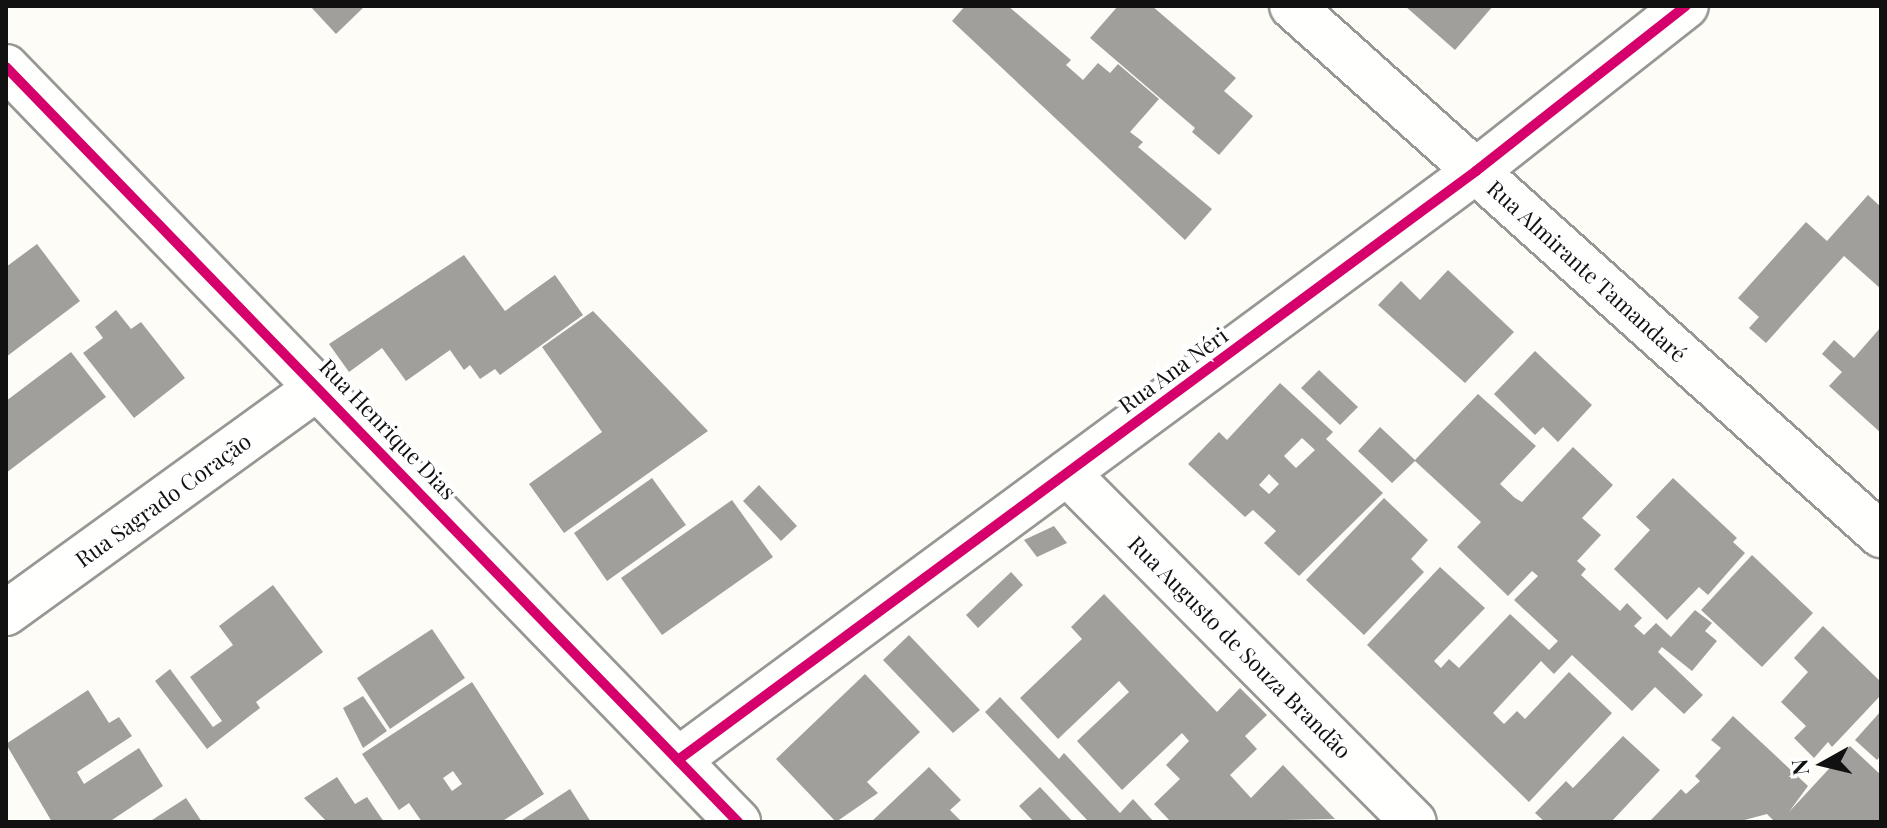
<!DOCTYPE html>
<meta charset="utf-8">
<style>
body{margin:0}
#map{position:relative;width:1887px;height:828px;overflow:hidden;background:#fdfcf7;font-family:"Playfair Display",serif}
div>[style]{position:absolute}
.building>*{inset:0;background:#a19f9c}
.roads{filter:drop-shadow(2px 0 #979795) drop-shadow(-2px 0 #979795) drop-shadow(0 2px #979795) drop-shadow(0 -2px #979795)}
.street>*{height:44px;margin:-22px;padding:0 22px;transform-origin:22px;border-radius:22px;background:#fffffe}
.cycleway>*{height:10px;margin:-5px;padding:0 5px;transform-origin:5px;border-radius:5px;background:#d6006c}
span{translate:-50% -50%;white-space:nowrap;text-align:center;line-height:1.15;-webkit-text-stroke:8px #fff;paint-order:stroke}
.street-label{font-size:22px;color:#111}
.frame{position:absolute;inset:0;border:8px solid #111;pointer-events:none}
.north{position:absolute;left:1783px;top:724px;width:80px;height:80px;-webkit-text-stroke:6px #fff;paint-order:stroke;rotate:262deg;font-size:22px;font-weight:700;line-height:32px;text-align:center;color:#111}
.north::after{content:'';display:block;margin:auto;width:28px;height:36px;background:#111;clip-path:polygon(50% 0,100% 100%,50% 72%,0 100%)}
</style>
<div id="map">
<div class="building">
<div style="clip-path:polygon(310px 6px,365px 6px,336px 34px)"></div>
<div style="clip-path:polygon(965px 6px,1008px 6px,1071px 60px,1066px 65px,1083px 80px,1098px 63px,1110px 73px,1118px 64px,1159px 99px,1130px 132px,1143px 142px,1138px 147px,1212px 209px,1185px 240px,952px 21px)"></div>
<div style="clip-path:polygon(1118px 6px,1152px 6px,1236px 78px,1224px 91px,1253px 116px,1219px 155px,1192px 132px,1195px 128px,1090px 38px)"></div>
<div style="clip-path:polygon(1405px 6px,1493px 6px,1455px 50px)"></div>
<div style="clip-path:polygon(1868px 195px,1881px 207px,1881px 289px,1844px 256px,1766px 343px,1749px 328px,1759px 317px,1738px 298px,1806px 222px,1827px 241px)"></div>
<div style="clip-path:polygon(37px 244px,80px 301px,6px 357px,6px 267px)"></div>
<div style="clip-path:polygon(464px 255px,505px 311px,555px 275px,583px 315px,500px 375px,495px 369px,480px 379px,470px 365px,464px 370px,450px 350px,406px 381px,382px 348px,349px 372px,329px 344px)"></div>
<div style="clip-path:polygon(1448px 270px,1514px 332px,1465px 383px,1378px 305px,1401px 281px,1420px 300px)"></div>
<div style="clip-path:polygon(116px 310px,131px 329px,141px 322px,185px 378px,134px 418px,83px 353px,103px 338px,95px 327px)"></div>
<div style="clip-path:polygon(593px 311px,708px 431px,564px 533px,529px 484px,602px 432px,542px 347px)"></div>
<div style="clip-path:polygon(1881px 327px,1881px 433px,1829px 386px,1842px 372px,1822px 354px,1834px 340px,1854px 358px)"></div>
<div style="clip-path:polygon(1535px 351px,1592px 405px,1558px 442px,1543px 427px,1535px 435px,1494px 394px)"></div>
<div style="clip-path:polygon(71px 352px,106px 397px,6px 473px,6px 401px)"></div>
<div style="clip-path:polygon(1319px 370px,1358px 407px,1340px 425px,1301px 388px)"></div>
<div style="clip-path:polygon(evenodd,1280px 383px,1333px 432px,1326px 439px,1383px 493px,1299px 576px,1264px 543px,1276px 531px,1253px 510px,1245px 517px,1188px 464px,1219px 432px,1227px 440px,1280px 383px,1302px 438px,1315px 450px,1296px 468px,1284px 456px,1302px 438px,1280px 383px,1269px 474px,1279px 484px,1269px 494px,1259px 485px,1269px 474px)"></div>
<div style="clip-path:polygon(1478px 394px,1536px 446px,1500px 484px,1515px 498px,1522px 502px,1573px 447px,1613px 485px,1582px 518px,1601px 535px,1577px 561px,1586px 569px,1581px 575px,1620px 611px,1627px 603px,1642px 618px,1634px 626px,1644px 635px,1656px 623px,1671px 637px,1695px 610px,1712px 623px,1705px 631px,1717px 641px,1692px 671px,1662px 647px,1658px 652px,1703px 695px,1684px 714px,1655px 687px,1632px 711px,1572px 655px,1554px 674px,1541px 661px,1493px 713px,1504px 724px,1517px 711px,1525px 719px,1569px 672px,1612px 713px,1529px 802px,1367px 645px,1440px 567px,1485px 608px,1434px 661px,1441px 668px,1449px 659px,1459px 668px,1510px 614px,1549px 650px,1558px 641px,1514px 600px,1538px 576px,1532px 571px,1508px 596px,1457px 547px,1481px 522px,1415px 461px,1392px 483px,1358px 451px,1380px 427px,1415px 460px)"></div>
<div style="clip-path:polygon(652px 478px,686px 525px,607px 581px,574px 533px)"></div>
<div style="clip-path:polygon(1673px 478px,1737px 538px,1733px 542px,1745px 553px,1708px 595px,1699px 587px,1667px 620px,1614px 569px,1650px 530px,1636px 517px)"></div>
<div style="clip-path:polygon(759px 485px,797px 526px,781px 541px,743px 501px)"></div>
<div style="clip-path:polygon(1384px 498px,1428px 540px,1411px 559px,1424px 572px,1364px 635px,1306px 580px)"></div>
<div style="clip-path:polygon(732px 500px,773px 557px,662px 635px,621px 578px)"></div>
<div style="clip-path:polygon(1054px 526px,1067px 543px,1037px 557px,1024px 540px)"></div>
<div style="clip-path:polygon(1752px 555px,1813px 613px,1762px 667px,1701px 610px)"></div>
<div style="clip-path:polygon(1011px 572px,1023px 585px,978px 628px,966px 615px)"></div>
<div style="clip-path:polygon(273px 585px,323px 652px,256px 702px,260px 708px,207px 749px,155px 681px,170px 669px,213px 727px,222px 721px,190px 677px,233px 645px,219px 626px)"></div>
<div style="clip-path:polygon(1104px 594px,1217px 712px,1240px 688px,1267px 715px,1245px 736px,1257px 749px,1230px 775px,1251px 798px,1283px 765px,1335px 819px,1171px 822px,1154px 804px,1180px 779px,1166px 765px,1189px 741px,1182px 733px,1122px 790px,1077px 741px,1129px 692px,1119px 681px,1058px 739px,1020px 698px,1082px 639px,1071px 627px)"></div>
<div style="clip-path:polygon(1823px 626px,1881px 682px,1881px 695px,1832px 747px,1828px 742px,1814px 758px,1794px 738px,1806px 726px,1781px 702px,1808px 672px,1794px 658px)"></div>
<div style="clip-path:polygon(432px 629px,465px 678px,390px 729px,357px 678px)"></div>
<div style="clip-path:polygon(909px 635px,980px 710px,953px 733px,883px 660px)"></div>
<div style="clip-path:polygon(865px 674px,920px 732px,867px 782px,878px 793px,836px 822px,776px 759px)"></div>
<div style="clip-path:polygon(evenodd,472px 682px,544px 794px,501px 822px,422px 822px,409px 803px,399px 810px,362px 754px,472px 682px,453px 771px,462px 784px,452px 791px,443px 778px,453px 771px)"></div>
<div style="clip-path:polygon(88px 690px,109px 723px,119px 717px,132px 736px,77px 772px,84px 784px,139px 748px,163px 786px,109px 822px,52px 822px,6px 744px)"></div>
<div style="clip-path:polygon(363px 696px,387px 731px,363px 748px,343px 708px)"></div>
<div style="clip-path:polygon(1000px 697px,1059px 759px,1064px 753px,1120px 813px,1133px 799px,1154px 822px,1089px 822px,985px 712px)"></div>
<div style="clip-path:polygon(1881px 711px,1881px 755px,1877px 760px,1855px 740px)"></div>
<div style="clip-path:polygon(1733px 716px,1808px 786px,1789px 812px,1850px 746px,1881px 775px,1881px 822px,1775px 822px,1767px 814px,1737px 822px,1649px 822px,1681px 789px,1686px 794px,1700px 781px,1695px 776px,1721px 748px,1711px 740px)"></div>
<div style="clip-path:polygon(1623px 736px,1660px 770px,1611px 822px,1545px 822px,1535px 813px,1566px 781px,1573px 788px)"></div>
<div style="clip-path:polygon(929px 767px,961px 800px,950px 810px,962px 822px,871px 822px)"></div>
<div style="clip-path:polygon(337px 777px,355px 804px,367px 797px,384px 822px,327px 822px,304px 798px)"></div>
<div style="clip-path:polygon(1040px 787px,1073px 822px,1034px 822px,1019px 806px)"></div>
<div style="clip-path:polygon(570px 789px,591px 822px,519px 822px)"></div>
<div style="clip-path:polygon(186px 798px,202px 822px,149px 822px)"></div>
</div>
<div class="roads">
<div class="street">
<div style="left:1292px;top:6px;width:792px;rotate:41.93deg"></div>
<div style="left:6px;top:67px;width:1052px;rotate:45.89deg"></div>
<div style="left:1067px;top:473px;width:492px;rotate:45.2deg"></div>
<div style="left:6px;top:613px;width:387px;rotate:-35.9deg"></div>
<div style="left:678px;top:760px;width:992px;rotate:-36.43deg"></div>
<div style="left:1476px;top:171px;width:267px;rotate:-38.2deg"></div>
</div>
</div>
<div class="cycleway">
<div style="left:6px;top:67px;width:1052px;rotate:45.89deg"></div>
<div style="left:678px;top:760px;width:992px;rotate:-36.43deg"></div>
<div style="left:1476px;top:171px;width:267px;rotate:-38.2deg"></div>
</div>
<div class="street-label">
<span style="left:1587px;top:271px;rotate:42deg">Rua Almirante Tamandaré</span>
<span style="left:1173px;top:370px;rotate:-36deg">Rua Ana Néri</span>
<span style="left:388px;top:429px;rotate:46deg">Rua Henrique Dias</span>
<span style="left:163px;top:500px;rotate:-36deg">Rua Sagrado Coração</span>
<span style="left:1240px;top:647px;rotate:45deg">Rua Augusto de Souza Brandão</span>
</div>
<div class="frame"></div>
<div class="north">N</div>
</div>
